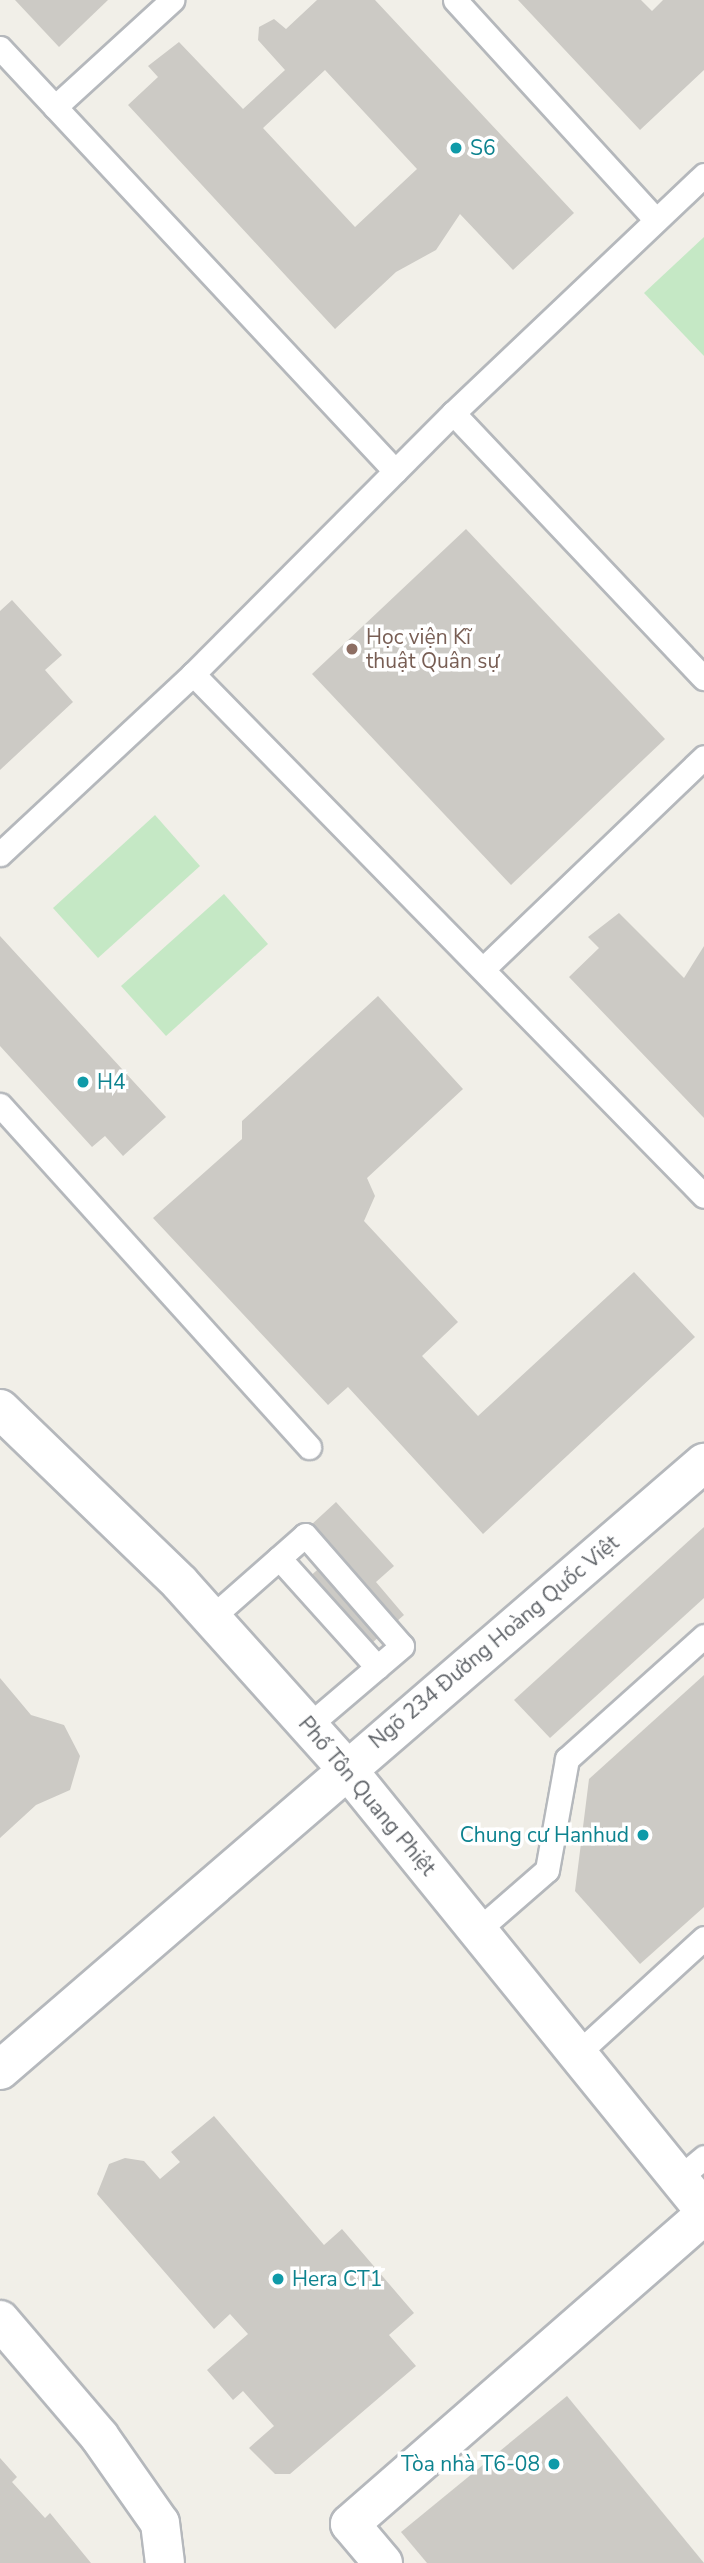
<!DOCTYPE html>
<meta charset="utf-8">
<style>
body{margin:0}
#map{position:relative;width:704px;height:2563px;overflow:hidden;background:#f1efe8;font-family:"Nunito Sans",sans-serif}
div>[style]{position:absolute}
.green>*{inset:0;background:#c5e8c5}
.building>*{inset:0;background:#cccac5}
.roads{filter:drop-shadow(2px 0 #b5b8bc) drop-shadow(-2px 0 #b5b8bc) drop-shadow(0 2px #b5b8bc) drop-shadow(0 -2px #b5b8bc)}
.lane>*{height:23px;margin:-11.5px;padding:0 11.5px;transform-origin:11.5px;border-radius:11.5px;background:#fff}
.street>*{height:38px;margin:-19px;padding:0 19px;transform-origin:19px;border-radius:19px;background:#fff}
.secondary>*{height:38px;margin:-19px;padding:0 19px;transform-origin:19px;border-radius:19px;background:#fff}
.dots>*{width:19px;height:19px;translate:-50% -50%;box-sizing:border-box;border:4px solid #fff;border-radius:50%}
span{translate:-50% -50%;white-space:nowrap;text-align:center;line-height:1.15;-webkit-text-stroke:7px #fff;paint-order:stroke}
.culture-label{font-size:21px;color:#0d838f}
.left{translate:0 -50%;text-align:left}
.right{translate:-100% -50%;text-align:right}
.education-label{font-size:21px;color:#785e54}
.street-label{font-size:21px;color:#5f6368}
</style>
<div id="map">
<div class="green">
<div style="clip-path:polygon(704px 237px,704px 356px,644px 293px)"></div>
<div style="clip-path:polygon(155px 815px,200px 866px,98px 958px,53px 908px)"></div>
<div style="clip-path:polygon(224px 894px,268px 944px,166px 1036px,121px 986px)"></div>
</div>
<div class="building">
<div style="clip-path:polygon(15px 0,108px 0,59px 47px)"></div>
<div style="clip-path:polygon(evenodd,317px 0,375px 0,574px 213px,513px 270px,460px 214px,436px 250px,396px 272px,335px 329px,128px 105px,158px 77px,148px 66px,179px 42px,243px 109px,285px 70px,258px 40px,259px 27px,274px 19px,286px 29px,317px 0,325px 70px,417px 169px,355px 227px,263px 128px,325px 70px)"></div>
<div style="clip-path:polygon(518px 0,641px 0,652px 11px,663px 0,704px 0,704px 70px,640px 130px)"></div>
<div style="clip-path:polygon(466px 529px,665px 739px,511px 885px,312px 674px)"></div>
<div style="clip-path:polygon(12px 600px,62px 655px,45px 670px,73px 702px,0 770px,0 611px)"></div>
<div style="clip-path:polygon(619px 913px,684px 978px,704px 946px,704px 1118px,569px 977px,599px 948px,588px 937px)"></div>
<div style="clip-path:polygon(0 936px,166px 1117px,123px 1156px,105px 1136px,92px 1147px,0 1046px)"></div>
<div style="clip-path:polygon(378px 996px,463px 1089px,367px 1178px,375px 1196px,364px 1221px,458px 1322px,422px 1356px,478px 1416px,634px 1272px,695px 1337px,483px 1534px,348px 1387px,328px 1405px,153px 1218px,242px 1139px,242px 1121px)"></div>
<div style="clip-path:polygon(336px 1502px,394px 1566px,376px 1582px,404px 1615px,356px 1657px,296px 1589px,336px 1553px,311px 1525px)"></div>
<div style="clip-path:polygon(704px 1527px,704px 1598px,550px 1738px,514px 1700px)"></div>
<div style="clip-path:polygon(704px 1675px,704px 1907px,640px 1964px,575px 1891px,589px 1779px)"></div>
<div style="clip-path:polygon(0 1678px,31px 1715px,64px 1725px,80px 1756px,70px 1790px,36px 1805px,0 1838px)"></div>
<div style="clip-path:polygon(214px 2116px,324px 2245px,342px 2229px,414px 2313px,389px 2335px,416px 2366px,290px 2474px,275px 2474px,249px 2448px,274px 2426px,243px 2391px,233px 2400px,207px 2370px,248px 2334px,230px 2314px,214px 2329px,97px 2194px,109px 2164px,125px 2158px,144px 2161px,160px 2179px,180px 2162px,171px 2152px)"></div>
<div style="clip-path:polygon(567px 2396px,704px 2563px,427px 2563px,401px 2532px)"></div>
<div style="clip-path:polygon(0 2458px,17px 2477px,12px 2482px,45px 2518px,50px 2513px,91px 2563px,0 2563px)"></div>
</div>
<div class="roads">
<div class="lane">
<div style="left:455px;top:0;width:298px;rotate:47.6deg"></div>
<div style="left:0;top:48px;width:579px;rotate:46.96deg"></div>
<div style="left:55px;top:107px;width:159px;rotate:-42.4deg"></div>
<div style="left:704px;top:175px;width:346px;rotate:136.5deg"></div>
<div style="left:453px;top:413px;width:365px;rotate:46.6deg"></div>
<div style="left:193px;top:674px;width:730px;rotate:45.61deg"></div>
<div style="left:0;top:854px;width:264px;rotate:-43deg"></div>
<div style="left:193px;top:674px;width:368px;rotate:-45.1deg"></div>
<div style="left:483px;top:969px;width:306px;rotate:-43.8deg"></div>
<div style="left:0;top:1105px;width:461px;rotate:47.9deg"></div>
<div style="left:279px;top:1558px;width:147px;rotate:48deg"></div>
<div style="left:211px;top:1618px;width:125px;rotate:-41.4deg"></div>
<div style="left:305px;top:1535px;width:147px;rotate:48.9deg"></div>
<div style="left:402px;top:1646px;width:123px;rotate:139.6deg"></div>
<div style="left:478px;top:1930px;width:91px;rotate:-41deg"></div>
<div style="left:547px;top:1870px;width:113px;rotate:-79.8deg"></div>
<div style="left:567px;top:1759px;width:184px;rotate:-41.9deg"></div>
<div style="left:577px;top:2054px;width:172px;rotate:-42.4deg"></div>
<div style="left:678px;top:2179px;width:34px;rotate:-40deg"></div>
</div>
<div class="street">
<div style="left:0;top:2070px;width:930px;rotate:-40.77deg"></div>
<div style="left:0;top:2320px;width:153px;rotate:49.5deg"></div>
<div style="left:99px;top:2436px;width:106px;rotate:55deg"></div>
<div style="left:160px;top:2523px;width:40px;rotate:82.9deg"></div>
<div style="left:383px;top:2563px;width:51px;rotate:-130.2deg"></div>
<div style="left:350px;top:2524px;width:470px;rotate:-41.1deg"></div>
</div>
<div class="secondary">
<div style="left:0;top:1409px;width:250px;rotate:44deg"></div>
<div style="left:180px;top:1583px;width:249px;rotate:48.1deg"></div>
<div style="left:346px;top:1768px;width:569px;rotate:50.99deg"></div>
</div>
</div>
<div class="dots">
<div style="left:456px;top:148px;background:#0f9aa8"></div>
<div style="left:352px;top:649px;background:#8d6e63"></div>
<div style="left:83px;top:1082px;background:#0f9aa8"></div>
<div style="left:643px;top:1835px;background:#0f9aa8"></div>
<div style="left:278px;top:2279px;background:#0f9aa8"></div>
<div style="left:554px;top:2464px;background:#0f9aa8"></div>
</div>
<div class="culture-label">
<span class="left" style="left:470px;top:148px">S6</span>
<span class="left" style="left:97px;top:1082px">H4</span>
<span class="right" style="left:629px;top:1835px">Chung cư Hanhud</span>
<span class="left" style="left:292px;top:2279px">Hera CT1</span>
<span class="right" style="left:540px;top:2464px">Tòa nhà T6-08</span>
</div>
<div class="education-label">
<span class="left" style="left:366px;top:649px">Học viện Kĩ<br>thuật Quân sự</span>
</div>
<div class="street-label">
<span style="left:494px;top:1642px;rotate:-40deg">Ngõ 234 Đường Hoàng Quốc Việt</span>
<span style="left:367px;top:1796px;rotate:50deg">Phố Tôn Quang Phiệt</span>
</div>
</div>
